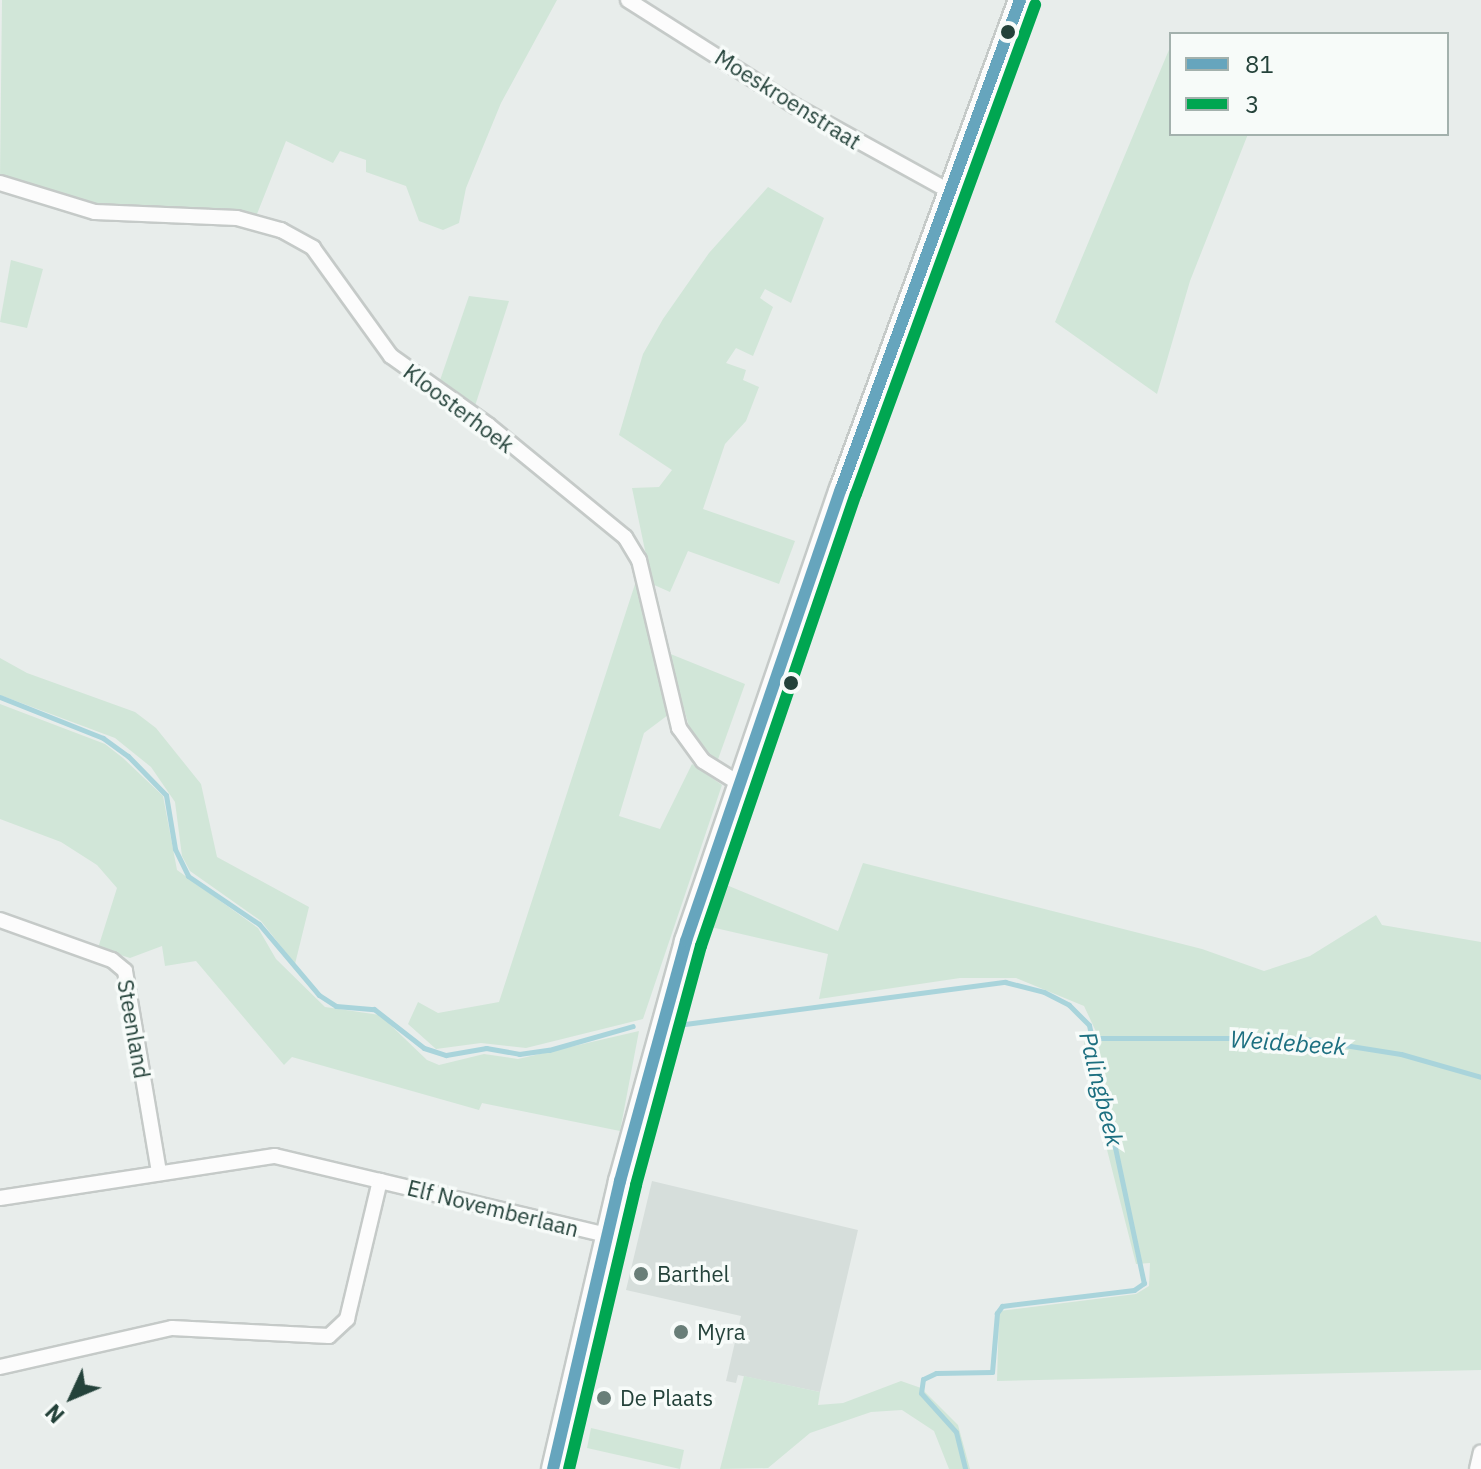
<!DOCTYPE html>
<style>
body{margin:0}
#map{position:relative;width:1481px;height:1469px;overflow:hidden;background:#e8edeb;font-family:"IBM Plex Sans",sans-serif}
div>[style]{position:absolute}
.built>*{inset:0;background:#d6dedb}
.green>*{inset:0;background:#d1e6d8}
.stream>*{height:5px;margin:-2.5px;padding:0 2.5px;transform-origin:2.5px;border-radius:2.5px;background:#a9d4db}
.roads{filter:drop-shadow(2px 0 #c5cac8) drop-shadow(-2px 0 #c5cac8) drop-shadow(0 2px #c5cac8) drop-shadow(0 -2px #c5cac8)}
.street>*{height:14px;margin:-7px;padding:0 7px;transform-origin:7px;border-radius:7px;background:#fcfcfc}
.secondary>*{height:22px;margin:-11px;padding:0 11px;transform-origin:11px;border-radius:11px;background:#fcfcfc}
.bus-1>*{height:12px;margin:-6px;padding:0 6px;transform-origin:6px;border-radius:6px;background:#66a5bd}
.bus-2>*{height:12px;margin:-6px;padding:0 6px;transform-origin:6px;border-radius:6px;background:#00a651}
.dots>*{width:22px;height:22px;translate:-50% -50%;box-sizing:border-box;border:4px solid #f7fbf9;border-radius:50%}
span{translate:-50% -50%;white-space:nowrap;text-align:center;line-height:1.15;-webkit-text-stroke:7px #f7fbf9;paint-order:stroke}
.street-label{font-size:22px;color:#24423a}
.poi-label{font-size:22px;color:#24423a}
.left{translate:0 -50%;text-align:left}
.water-label{font-size:24px;color:#1c6f80;font-style:italic}
.legend{position:absolute;left:1169px;top:32px;width:280px;height:104px;box-sizing:border-box;background:#f7fbf9;border:2px solid #a3b1ad;margin:0;padding:10px 14px;list-style:none;font-size:24px;color:#24423a}
.legend li{display:flex;align-items:center;gap:16px;height:40px}
.legend b{width:40px;border:2px solid #a3b1ad}
.north{position:absolute;left:32px;top:1357px;width:80px;height:80px;-webkit-text-stroke:6px #f7fbf9;paint-order:stroke;rotate:226deg;font-size:22px;font-weight:700;line-height:32px;text-align:center;color:#24423a}
.north::after{content:'';display:block;margin:auto;width:28px;height:36px;background:#24423a;clip-path:polygon(50% 0,100% 100%,50% 72%,0 100%)}
</style>
<div id="map">
<div class="built">
<div style="clip-path:polygon(652px 1181px,858px 1230px,820px 1392px,738px 1375px,736px 1383px,726px 1381px,741px 1316px,626px 1290px)"></div>
</div>
<div class="green">
<div style="clip-path:polygon(2px 0,557px 0,501px 103px,466px 188px,459px 223px,443px 230px,419px 221px,406px 186px,366px 172px,366px 160px,340px 151px,333px 163px,286px 141px,257px 214px,97px 205px,0 179px)"></div>
<div style="clip-path:polygon(1171px 45px,1171px 134px,1248px 134px,1190px 281px,1157px 394px,1055px 322px)"></div>
<div style="clip-path:polygon(768px 187px,824px 218px,791px 303px,765px 289px,760px 298px,773px 307px,753px 356px,736px 348px,726px 363px,746px 370px,743px 380px,759px 387px,746px 421px,725px 444px,703px 509px,795px 541px,779px 584px,688px 551px,670px 592px,652px 584px,632px 488px,659px 487px,672px 470px,619px 435px,643px 354px,663px 319px,709px 253px)"></div>
<div style="clip-path:polygon(11px 260px,43px 269px,27px 328px,0 322px)"></div>
<div style="clip-path:polygon(469px 296px,509px 301px,474px 409px,438px 386px)"></div>
<div style="clip-path:polygon(638px 575px,668px 715px,644px 733px,619px 816px,660px 829px,692px 764px,722px 785px,643px 1019px,526px 1048px,481px 1043px,436px 1049px,408px 1024px,418px 1002px,438px 1013px,499px 1002px)"></div>
<div style="clip-path:polygon(668px 653px,745px 684px,716px 765px,692px 737px)"></div>
<div style="clip-path:polygon(0 658px,27px 673px,135px 712px,156px 728px,201px 784px,217px 857px,309px 907px,295px 964px,261px 921px,190px 871px,182px 856px,175px 802px,151px 767px,115px 738px,0 695px)"></div>
<div style="clip-path:polygon(0 704px,105px 744px,123px 758px,163px 796px,177px 870px,258px 928px,276px 959px,325px 1007px,380px 1015px,427px 1060px,439px 1065px,484px 1054px,518px 1059px,639px 1031px,620px 1131px,482px 1103px,479px 1110px,292px 1057px,284px 1065px,196px 961px,165px 966px,162px 946px,130px 958px,98px 948px,117px 888px,97px 865px,61px 842px,0 819px)"></div>
<div style="clip-path:polygon(863px 863px,1202px 949px,1264px 971px,1310px 956px,1376px 915px,1382px 925px,1481px 942px,1481px 1370px,997px 1381px,999px 1311px,1136px 1294px,1149px 1286px,1150px 1263px,1136px 1264px,1085px 1063px,1084px 1038px,1099px 1038px,1084px 1006px,1016px 978px,960px 978px,819px 999px,828px 954px,711px 927px,724px 884px,838px 931px)"></div>
<div style="clip-path:polygon(744px 1376px,820px 1392px,818px 1405px,843px 1403px,901px 1381px,921px 1388px,958px 1425px,970px 1469px,949px 1469px,934px 1431px,902px 1410px,871px 1412px,810px 1433px,768px 1468px,720px 1469px)"></div>
<div style="clip-path:polygon(591px 1428px,684px 1450px,680px 1469px,587px 1448px)"></div>
</div>
<div class="stream">
<div style="left:0;top:697px;width:111px;rotate:21.7deg"></div>
<div style="left:103px;top:738px;width:31px;rotate:36deg"></div>
<div style="left:128px;top:756px;width:54px;rotate:45.7deg"></div>
<div style="left:166px;top:795px;width:55px;rotate:80.5deg"></div>
<div style="left:175px;top:849px;width:30px;rotate:64deg"></div>
<div style="left:188px;top:876px;width:86px;rotate:34.1deg"></div>
<div style="left:259px;top:924px;width:93px;rotate:49.8deg"></div>
<div style="left:319px;top:995px;width:20px;rotate:33deg"></div>
<div style="left:336px;top:1006px;width:38px;rotate:5deg"></div>
<div style="left:374px;top:1009px;width:63px;rotate:38deg"></div>
<div style="left:424px;top:1048px;width:23px;rotate:18deg"></div>
<div style="left:446px;top:1055px;width:41px;rotate:-9.9deg"></div>
<div style="left:486px;top:1048px;width:34px;rotate:10deg"></div>
<div style="left:519px;top:1054px;width:30px;rotate:-8deg"></div>
<div style="left:549px;top:1050px;width:87px;rotate:-15.9deg"></div>
<div style="left:685px;top:1024px;width:323px;rotate:-7.5deg"></div>
<div style="left:1005px;top:982px;width:40px;rotate:14.4deg"></div>
<div style="left:1044px;top:992px;width:28px;rotate:27deg"></div>
<div style="left:1069px;top:1005px;width:28px;rotate:45deg"></div>
<div style="left:1089px;top:1025px;width:264px;rotate:78deg"></div>
<div style="left:1144px;top:1283px;width:12px;rotate:145deg"></div>
<div style="left:1134px;top:1290px;width:133px;rotate:173.1deg"></div>
<div style="left:1002px;top:1306px;width:9px;rotate:126deg"></div>
<div style="left:997px;top:1313px;width:59px;rotate:94.8deg"></div>
<div style="left:992px;top:1372px;width:56px;rotate:179deg"></div>
<div style="left:936px;top:1373px;width:14px;rotate:155deg"></div>
<div style="left:923px;top:1379px;width:14px;rotate:98deg"></div>
<div style="left:921px;top:1393px;width:52px;rotate:48.1deg"></div>
<div style="left:956px;top:1432px;width:38px;rotate:76deg"></div>
<div style="left:1092px;top:1038px;width:208px"></div>
<div style="left:1300px;top:1038px;width:102px;rotate:9deg"></div>
<div style="left:1401px;top:1054px;width:83px;rotate:16deg"></div>
</div>
<div class="roads">
<div class="street">
<div style="left:628px;top:0;width:198px;rotate:32.4deg"></div>
<div style="left:795px;top:106px;width:178px;rotate:28.9deg"></div>
<div style="left:0;top:183px;width:99px;rotate:17deg"></div>
<div style="left:95px;top:212px;width:142px;rotate:2.4deg"></div>
<div style="left:237px;top:218px;width:46px;rotate:15.3deg"></div>
<div style="left:281px;top:230px;width:37px;rotate:29deg"></div>
<div style="left:313px;top:248px;width:133px;rotate:54.2deg"></div>
<div style="left:391px;top:356px;width:119px;rotate:35.4deg"></div>
<div style="left:488px;top:425px;width:177px;rotate:39.3deg"></div>
<div style="left:625px;top:537px;width:27px;rotate:59deg"></div>
<div style="left:639px;top:560px;width:173px;rotate:76.6deg"></div>
<div style="left:679px;top:728px;width:41px;rotate:54deg"></div>
<div style="left:703px;top:761px;width:44px;rotate:31.9deg"></div>
<div style="left:0;top:920px;width:119px;rotate:19.7deg"></div>
<div style="left:112px;top:960px;width:17px;rotate:40deg"></div>
<div style="left:125px;top:971px;width:205px;rotate:80.4deg"></div>
<div style="left:0;top:1198px;width:278px;rotate:-8.7deg"></div>
<div style="left:275px;top:1156px;width:108px;rotate:13.4deg"></div>
<div style="left:0;top:1367px;width:176px;rotate:-12.8deg"></div>
<div style="left:172px;top:1328px;width:157px;rotate:2.9deg"></div>
<div style="left:329px;top:1336px;width:25px;rotate:-43deg"></div>
<div style="left:347px;top:1319px;width:142px;rotate:-76.6deg"></div>
<div style="left:380px;top:1181px;width:232px;rotate:13.4deg"></div>
<div style="left:1477px;top:1469px;width:17px;rotate:-77deg"></div>
</div>
<div class="secondary">
<div style="left:553px;top:1469px;width:296px;rotate:-76.9deg"></div>
<div style="left:620px;top:1181px;width:249px;rotate:-74.6deg"></div>
<div style="left:686px;top:941px;width:478px;rotate:-71.1deg"></div>
<div style="left:841px;top:489px;width:521px;rotate:-69.89deg"></div>
</div>
</div>
<div class="bus-1">
<div style="left:553px;top:1469px;width:296px;rotate:-76.9deg"></div>
<div style="left:620px;top:1181px;width:249px;rotate:-74.6deg"></div>
<div style="left:686px;top:941px;width:478px;rotate:-71.1deg"></div>
<div style="left:841px;top:489px;width:521px;rotate:-69.89deg"></div>
</div>
<div class="bus-2">
<div style="left:569px;top:1469px;width:292px;rotate:-76.7deg"></div>
<div style="left:636px;top:1185px;width:248px;rotate:-74.8deg"></div>
<div style="left:701px;top:946px;width:478px;rotate:-71.1deg"></div>
<div style="left:856px;top:494px;width:521px;rotate:-69.89deg"></div>
</div>
<div class="dots">
<div style="left:1008px;top:32px;background:#24423a"></div>
<div style="left:791px;top:683px;background:#24423a"></div>
<div style="left:641px;top:1274px;background:#697e78"></div>
<div style="left:681px;top:1332px;background:#697e78"></div>
<div style="left:604px;top:1398px;background:#697e78"></div>
</div>
<div class="street-label">
<span style="left:788px;top:99px;rotate:32deg">Moeskroenstraat</span>
<span style="left:459px;top:408px;rotate:37deg">Kloosterhoek</span>
<span style="left:134px;top:1029px;rotate:80deg">Steenland</span>
<span style="left:493px;top:1208px;rotate:14deg">Elf Novemberlaan</span>
</div>
<div class="poi-label">
<span class="left" style="left:657px;top:1274px">Barthel</span>
<span class="left" style="left:697px;top:1332px">Myra</span>
<span class="left" style="left:620px;top:1398px">De Plaats</span>
</div>
<div class="water-label">
<span style="left:1288px;top:1043px;rotate:4deg">Weidebeek</span>
<span style="left:1101px;top:1089px;rotate:76deg">Palingbeek</span>
</div>
<ul class="legend">
<li><b style="height:10px;background:#66a5bd"></b>81</li>
<li><b style="height:10px;background:#00a651"></b>3</li>
</ul>
<div class="north">N</div>
</div>
